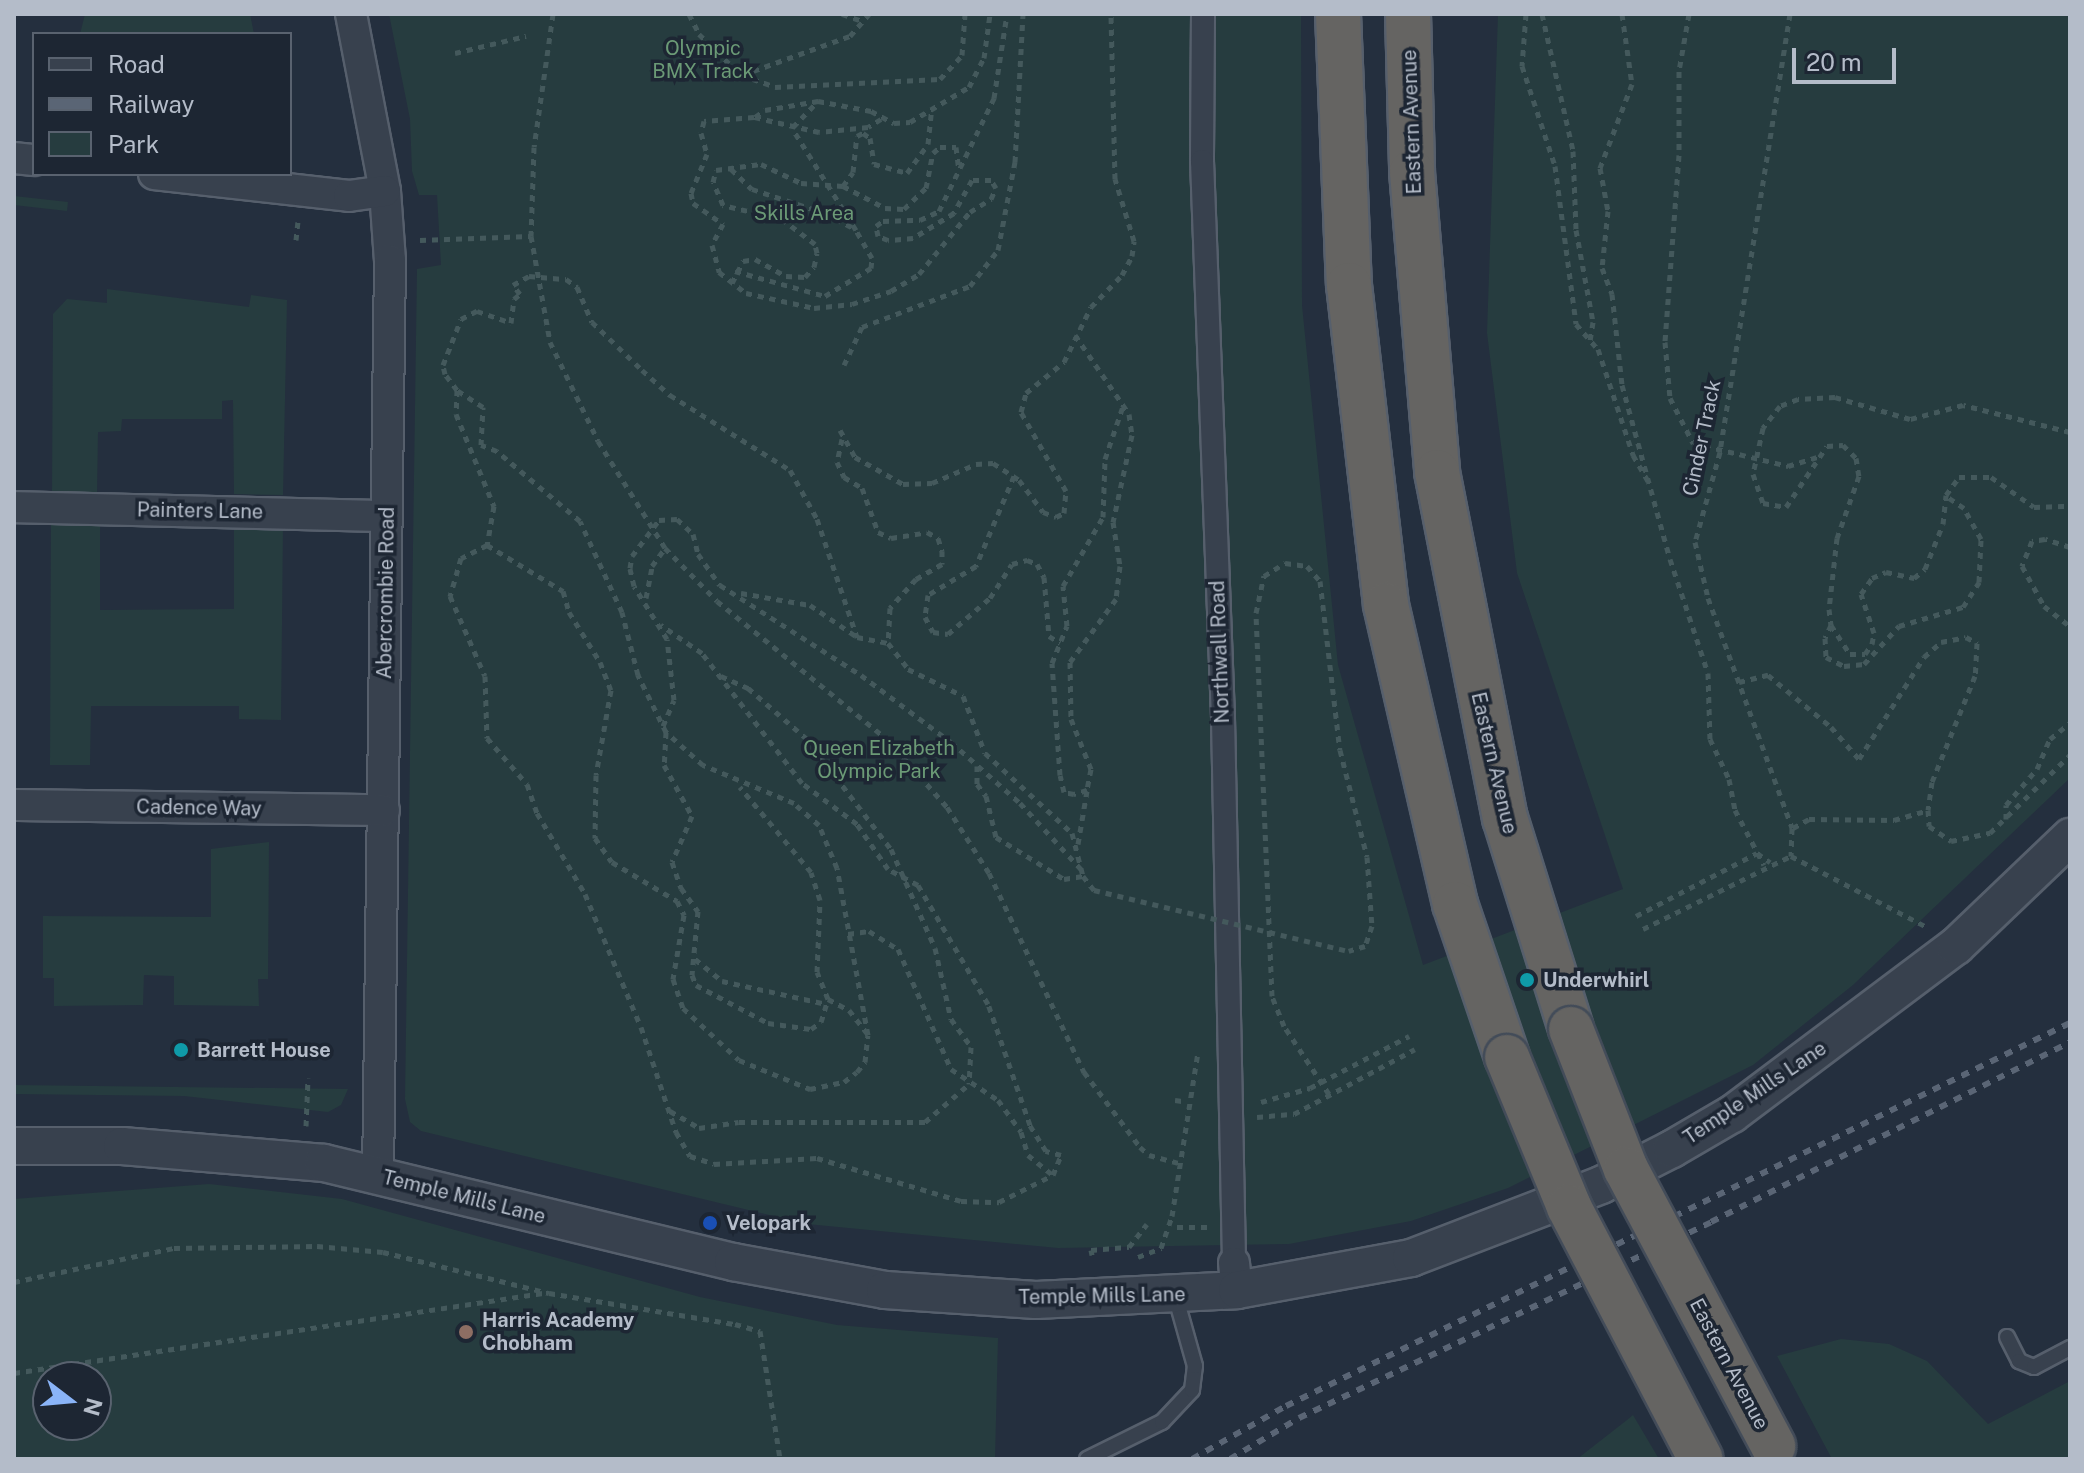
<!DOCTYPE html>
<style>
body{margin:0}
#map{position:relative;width:2084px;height:1473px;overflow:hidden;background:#242f3e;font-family:"Public Sans",sans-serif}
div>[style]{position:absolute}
.green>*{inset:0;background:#263c3f}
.path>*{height:5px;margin-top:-2.5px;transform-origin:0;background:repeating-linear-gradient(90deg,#44595c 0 6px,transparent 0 12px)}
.roads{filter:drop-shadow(2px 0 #565f6c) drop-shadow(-2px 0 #565f6c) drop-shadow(0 2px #565f6c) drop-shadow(0 -2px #565f6c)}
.service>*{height:14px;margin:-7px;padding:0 7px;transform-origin:7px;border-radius:7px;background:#38414e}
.pedestrian>*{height:22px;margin:-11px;padding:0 11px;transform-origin:11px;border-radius:11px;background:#38414e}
.minor>*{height:30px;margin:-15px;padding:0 15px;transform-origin:15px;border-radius:15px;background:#38414e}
.tertiary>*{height:36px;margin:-18px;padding:0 18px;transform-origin:18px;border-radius:18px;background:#38414e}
.trunk>*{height:44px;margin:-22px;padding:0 22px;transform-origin:22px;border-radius:22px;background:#656462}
.rail>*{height:6px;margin-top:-3px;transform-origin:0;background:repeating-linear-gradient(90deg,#5a6575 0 8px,transparent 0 16px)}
.path-bridge>*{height:5px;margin-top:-2.5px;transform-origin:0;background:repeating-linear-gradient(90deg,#44595c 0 6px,transparent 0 12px)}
.bridges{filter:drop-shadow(2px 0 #434c59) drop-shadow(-2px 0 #434c59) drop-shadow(0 2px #434c59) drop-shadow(0 -2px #434c59)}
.trunk-bridge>*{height:44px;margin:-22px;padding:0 22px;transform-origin:22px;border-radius:22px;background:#656462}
.dots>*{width:22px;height:22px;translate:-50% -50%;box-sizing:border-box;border:4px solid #1d2633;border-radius:50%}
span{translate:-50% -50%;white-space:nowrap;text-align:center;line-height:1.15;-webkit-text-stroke:7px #1d2633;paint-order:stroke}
.park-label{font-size:20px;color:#6b9a76}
.street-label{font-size:20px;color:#b4bcc9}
.poi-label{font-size:20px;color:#b4bcc9;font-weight:700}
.left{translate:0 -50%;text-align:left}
.frame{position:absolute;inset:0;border:16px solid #b4bcc9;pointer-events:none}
.legend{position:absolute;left:32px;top:32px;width:260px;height:144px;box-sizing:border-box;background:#1d2633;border:2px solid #59626f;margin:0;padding:10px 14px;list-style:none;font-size:24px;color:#b4bcc9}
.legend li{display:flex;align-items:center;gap:16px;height:40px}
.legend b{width:40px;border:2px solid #59626f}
.north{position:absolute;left:32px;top:1361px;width:80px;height:80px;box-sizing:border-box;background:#1d2633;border:2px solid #59626f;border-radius:50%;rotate:106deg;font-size:22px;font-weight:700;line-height:32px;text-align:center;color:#b4bcc9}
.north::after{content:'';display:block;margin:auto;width:28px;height:36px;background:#8ab4f8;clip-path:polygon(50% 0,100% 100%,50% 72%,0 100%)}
.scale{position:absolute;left:1792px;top:48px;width:104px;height:36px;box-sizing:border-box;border:4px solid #b4bcc9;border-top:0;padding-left:10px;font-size:24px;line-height:28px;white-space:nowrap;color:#b4bcc9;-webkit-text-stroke:6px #1d2633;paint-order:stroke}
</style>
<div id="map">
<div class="green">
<div style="clip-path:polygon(85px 14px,250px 14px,254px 34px,80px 34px)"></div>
<div style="clip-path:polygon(389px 14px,1301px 14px,1302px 305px,1338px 665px,1423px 965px,1623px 889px,1517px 573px,1487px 333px,1498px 14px,2070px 14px,2070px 778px,1853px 985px,1753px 1065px,1508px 1188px,1411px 1221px,1289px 1244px,1058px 1248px,807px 1224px,421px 1131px,410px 1122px,405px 1099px,417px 269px,441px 265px,437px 195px,419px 195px,412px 171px,410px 119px)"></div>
<div style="clip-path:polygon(14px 196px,68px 202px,67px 211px,14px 205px)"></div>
<div style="clip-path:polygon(107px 289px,249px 307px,251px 295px,287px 300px,283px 495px,234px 494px,233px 400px,222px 401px,222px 419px,122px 419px,121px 431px,98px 432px,97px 494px,52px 494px,53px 314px,67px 299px,107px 303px)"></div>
<div style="clip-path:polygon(51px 520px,100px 521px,100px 610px,234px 609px,234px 525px,283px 525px,281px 720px,239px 719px,239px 706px,91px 706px,90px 765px,50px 765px)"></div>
<div style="clip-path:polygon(269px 842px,268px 979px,258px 979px,259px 1006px,174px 1005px,174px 976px,144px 975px,143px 1005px,54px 1006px,54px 978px,43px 978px,43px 916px,211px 917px,211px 849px)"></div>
<div style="clip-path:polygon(14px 1085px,348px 1089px,341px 1105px,328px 1112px,184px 1096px,14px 1094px)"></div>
<div style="clip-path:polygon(evenodd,209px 1184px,342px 1199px,700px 1297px,837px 1325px,998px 1338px,995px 1459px,14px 1459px,14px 1199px,209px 1184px,48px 1377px,96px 1377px,96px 1425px,48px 1425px,48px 1377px)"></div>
<div style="clip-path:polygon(1841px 1339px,1889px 1344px,1927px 1361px,1988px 1424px,2070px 1381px,2070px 1459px,1832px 1459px,1777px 1356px)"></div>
<div style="clip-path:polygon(1633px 1415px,1659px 1459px,1577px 1459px,1627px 1420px)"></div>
</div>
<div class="path">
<div style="left:553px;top:14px;width:134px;rotate:98.1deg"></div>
<div style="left:534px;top:147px;width:89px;rotate:91.9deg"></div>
<div style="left:531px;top:236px;width:108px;rotate:79.8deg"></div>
<div style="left:550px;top:342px;width:110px;rotate:64.1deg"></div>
<div style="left:598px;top:441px;width:126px;rotate:57.9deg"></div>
<div style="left:665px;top:548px;width:74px;rotate:45.5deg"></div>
<div style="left:717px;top:601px;width:219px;rotate:39.1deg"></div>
<div style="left:887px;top:739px;width:91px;rotate:48.6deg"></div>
<div style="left:947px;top:807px;width:78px;rotate:57.5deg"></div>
<div style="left:989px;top:873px;width:221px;rotate:64.5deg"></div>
<div style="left:1084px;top:1072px;width:94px;rotate:53.3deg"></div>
<div style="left:1140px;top:1147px;width:12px;rotate:42deg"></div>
<div style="left:1149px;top:1155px;width:34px;rotate:15deg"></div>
<div style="left:689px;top:14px;width:22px;rotate:63deg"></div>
<div style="left:699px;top:34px;width:59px;rotate:44.3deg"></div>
<div style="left:741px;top:75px;width:36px;rotate:19deg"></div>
<div style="left:775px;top:87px;width:165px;rotate:-2.8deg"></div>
<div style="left:940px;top:79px;width:33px;rotate:-47deg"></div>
<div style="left:962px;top:55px;width:41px;rotate:-85.8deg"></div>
<div style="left:842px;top:14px;width:21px;rotate:19deg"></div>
<div style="left:1526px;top:14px;width:52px;rotate:94.4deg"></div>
<div style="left:1522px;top:66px;width:105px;rotate:71.7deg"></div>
<div style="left:1555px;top:166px;width:159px;rotate:82.4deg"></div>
<div style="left:1576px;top:324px;width:33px;rotate:49deg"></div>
<div style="left:1598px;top:349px;width:112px;rotate:71.7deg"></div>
<div style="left:1633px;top:455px;width:30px;rotate:60deg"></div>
<div style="left:1542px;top:14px;width:140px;rotate:77.2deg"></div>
<div style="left:1573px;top:151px;width:79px;rotate:87.8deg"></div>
<div style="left:1576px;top:230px;width:94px;rotate:79.5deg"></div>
<div style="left:1593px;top:322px;width:19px;rotate:99deg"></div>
<div style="left:1622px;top:14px;width:71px;rotate:81.9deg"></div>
<div style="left:1632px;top:84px;width:90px;rotate:110.9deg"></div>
<div style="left:1600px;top:168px;width:44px;rotate:79.5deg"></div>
<div style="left:1608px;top:211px;width:57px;rotate:96deg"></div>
<div style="left:1602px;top:268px;width:28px;rotate:69deg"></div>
<div style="left:1612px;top:294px;width:92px;rotate:83.7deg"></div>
<div style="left:1622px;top:385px;width:180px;rotate:74.6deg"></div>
<div style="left:1670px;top:559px;width:120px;rotate:71.6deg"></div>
<div style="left:1708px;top:673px;width:66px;rotate:88.3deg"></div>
<div style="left:1710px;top:739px;width:44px;rotate:64.6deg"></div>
<div style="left:1729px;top:779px;width:32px;rotate:79deg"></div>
<div style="left:1735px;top:810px;width:62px;rotate:62.2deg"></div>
<div style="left:1689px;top:14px;width:58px;rotate:100deg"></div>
<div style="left:1679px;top:71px;width:84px;rotate:90deg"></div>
<div style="left:1679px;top:155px;width:188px;rotate:94.3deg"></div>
<div style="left:1665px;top:342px;width:56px;rotate:84.9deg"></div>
<div style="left:1670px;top:398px;width:51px;rotate:62.9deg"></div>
<div style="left:1693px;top:443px;width:98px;rotate:13.6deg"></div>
<div style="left:1788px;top:466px;width:31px;rotate:-17deg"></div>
<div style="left:1790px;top:14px;width:444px;rotate:99.1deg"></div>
<div style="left:1720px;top:452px;width:93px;rotate:105.5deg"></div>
<div style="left:1695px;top:542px;width:57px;rotate:76.9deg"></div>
<div style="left:1708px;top:598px;width:245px;rotate:69.9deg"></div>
<div style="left:1792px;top:828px;width:28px;rotate:92deg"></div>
<div style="left:455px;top:53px;width:73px;rotate:-13.5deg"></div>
<div style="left:742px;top:75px;width:115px;rotate:-19.9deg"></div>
<div style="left:850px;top:36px;width:29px;rotate:-49deg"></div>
<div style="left:755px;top:117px;width:12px;rotate:-35deg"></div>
<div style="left:765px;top:110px;width:54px;rotate:-9.6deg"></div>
<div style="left:818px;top:101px;width:54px;rotate:10.7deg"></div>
<div style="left:871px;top:111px;width:26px;rotate:28deg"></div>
<div style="left:894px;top:123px;width:16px;rotate:-4deg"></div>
<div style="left:910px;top:122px;width:69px;rotate:-30.7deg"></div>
<div style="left:969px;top:87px;width:33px;rotate:-63deg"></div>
<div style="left:984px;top:58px;width:44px;rotate:-82.2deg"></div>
<div style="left:881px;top:119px;width:15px;rotate:148deg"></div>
<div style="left:868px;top:127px;width:49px;rotate:174.2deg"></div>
<div style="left:819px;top:132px;width:67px;rotate:-167deg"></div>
<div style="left:754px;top:117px;width:50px;rotate:175.4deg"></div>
<div style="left:704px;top:121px;width:12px;rotate:104deg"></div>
<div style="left:701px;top:133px;width:22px;rotate:74deg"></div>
<div style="left:707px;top:154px;width:42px;rotate:112.3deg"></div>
<div style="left:691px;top:193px;width:10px;rotate:79deg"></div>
<div style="left:693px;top:203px;width:37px;rotate:35deg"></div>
<div style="left:723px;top:224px;width:24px;rotate:118deg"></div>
<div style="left:712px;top:245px;width:28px;rotate:75deg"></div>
<div style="left:719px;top:272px;width:34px;rotate:38deg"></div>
<div style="left:746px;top:293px;width:70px;rotate:12.4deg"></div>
<div style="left:814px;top:308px;width:38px;rotate:-6deg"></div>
<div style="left:852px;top:304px;width:41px;rotate:-18.4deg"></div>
<div style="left:891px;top:291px;width:33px;rotate:-31deg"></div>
<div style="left:919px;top:274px;width:80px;rotate:-50.6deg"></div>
<div style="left:970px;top:212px;width:25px;rotate:-32deg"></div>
<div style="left:991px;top:199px;width:12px;rotate:-66deg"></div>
<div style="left:996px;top:188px;width:9px;rotate:-122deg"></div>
<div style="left:991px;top:180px;width:19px;rotate:180deg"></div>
<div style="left:972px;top:180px;width:38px;rotate:119deg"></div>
<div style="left:954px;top:213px;width:48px;rotate:148.6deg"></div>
<div style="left:913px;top:238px;width:25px;rotate:175deg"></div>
<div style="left:888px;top:240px;width:11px;rotate:-158deg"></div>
<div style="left:878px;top:236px;width:10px;rotate:-101deg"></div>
<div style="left:876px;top:226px;width:9px;rotate:-36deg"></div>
<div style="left:883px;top:221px;width:37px;rotate:-2deg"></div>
<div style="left:920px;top:220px;width:21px;rotate:-25deg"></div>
<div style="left:939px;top:211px;width:126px;rotate:-64deg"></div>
<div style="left:994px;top:98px;width:85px;rotate:-81.2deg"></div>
<div style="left:793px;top:127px;width:36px;rotate:-46deg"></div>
<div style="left:731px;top:169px;width:29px;rotate:44deg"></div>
<div style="left:752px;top:189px;width:77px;rotate:18.2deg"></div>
<div style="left:825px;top:213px;width:32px;rotate:28deg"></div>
<div style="left:843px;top:186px;width:17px;rotate:-54deg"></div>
<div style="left:853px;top:172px;width:36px;rotate:-84deg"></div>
<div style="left:857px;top:136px;width:7px;rotate:-27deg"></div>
<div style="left:863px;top:133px;width:9px;rotate:36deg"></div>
<div style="left:870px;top:138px;width:26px;rotate:81deg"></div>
<div style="left:874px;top:164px;width:34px;rotate:15deg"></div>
<div style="left:907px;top:173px;width:36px;rotate:-54deg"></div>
<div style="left:928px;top:144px;width:36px;rotate:-84deg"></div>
<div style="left:296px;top:240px;width:18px;rotate:-84deg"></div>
<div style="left:420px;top:240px;width:111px;rotate:-2.1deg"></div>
<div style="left:735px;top:271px;width:93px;rotate:15.5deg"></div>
<div style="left:825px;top:296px;width:54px;rotate:-31.3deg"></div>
<div style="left:871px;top:268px;width:10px;rotate:-84deg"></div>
<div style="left:872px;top:258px;width:32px;rotate:-120deg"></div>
<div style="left:856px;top:230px;width:120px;rotate:-122.1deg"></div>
<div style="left:732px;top:283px;width:25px;rotate:-63deg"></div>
<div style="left:743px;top:261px;width:12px;rotate:-9deg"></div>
<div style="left:755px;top:259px;width:35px;rotate:29deg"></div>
<div style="left:786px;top:276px;width:19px;rotate:3deg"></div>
<div style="left:805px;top:277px;width:13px;rotate:-48deg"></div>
<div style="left:814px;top:267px;width:14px;rotate:-78deg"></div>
<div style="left:817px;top:253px;width:9px;rotate:-103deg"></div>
<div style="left:815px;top:244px;width:41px;rotate:-142.9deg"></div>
<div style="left:782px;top:219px;width:61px;rotate:-166.7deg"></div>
<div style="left:723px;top:205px;width:25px;rotate:-113deg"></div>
<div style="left:713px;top:182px;width:12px;rotate:-76deg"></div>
<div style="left:716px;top:170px;width:45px;rotate:-7.6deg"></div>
<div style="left:761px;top:164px;width:44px;rotate:25.4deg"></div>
<div style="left:801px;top:183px;width:42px;rotate:4.1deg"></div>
<div style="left:843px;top:186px;width:47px;rotate:27.6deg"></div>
<div style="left:885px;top:208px;width:19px;rotate:3deg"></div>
<div style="left:904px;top:209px;width:30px;rotate:-44deg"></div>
<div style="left:926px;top:188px;width:36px;rotate:-79deg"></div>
<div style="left:933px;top:153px;width:9px;rotate:-41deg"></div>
<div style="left:940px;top:147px;width:16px"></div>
<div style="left:956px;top:147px;width:23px;rotate:83deg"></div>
<div style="left:1075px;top:335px;width:96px;rotate:55.6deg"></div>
<div style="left:1129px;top:414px;width:21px;rotate:82deg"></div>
<div style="left:1132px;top:435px;width:89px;rotate:102.3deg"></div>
<div style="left:1113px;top:522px;width:45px;rotate:81deg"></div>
<div style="left:1120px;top:566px;width:33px;rotate:97deg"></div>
<div style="left:1116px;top:599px;width:78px;rotate:126.1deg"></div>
<div style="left:1070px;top:662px;width:57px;rotate:89deg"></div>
<div style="left:1071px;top:719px;width:54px;rotate:68.2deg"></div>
<div style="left:1091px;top:769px;width:21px;rotate:101deg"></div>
<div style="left:1087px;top:790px;width:14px;rotate:163deg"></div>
<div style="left:1074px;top:794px;width:10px;rotate:-169deg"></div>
<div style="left:1064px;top:792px;width:17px;rotate:-103deg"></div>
<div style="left:1060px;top:775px;width:112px;rotate:-94.1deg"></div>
<div style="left:1052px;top:663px;width:40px;rotate:-68deg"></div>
<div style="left:1067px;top:626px;width:40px;rotate:-95.7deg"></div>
<div style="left:1063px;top:586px;width:80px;rotate:-59.9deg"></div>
<div style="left:1103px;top:517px;width:58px;rotate:-88deg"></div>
<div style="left:1105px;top:459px;width:56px;rotate:-71.2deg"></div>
<div style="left:844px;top:365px;width:42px;rotate:-64.7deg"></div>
<div style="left:862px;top:327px;width:116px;rotate:-20.8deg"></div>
<div style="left:970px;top:286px;width:46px;rotate:-52.1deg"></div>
<div style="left:998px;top:250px;width:90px;rotate:-79.1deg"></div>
<div style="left:1015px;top:162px;width:148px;rotate:-86.9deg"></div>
<div style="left:457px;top:390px;width:24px;rotate:92deg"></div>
<div style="left:456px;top:414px;width:100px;rotate:67.6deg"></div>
<div style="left:494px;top:506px;width:40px;rotate:100deg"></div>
<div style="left:840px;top:430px;width:31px;rotate:61deg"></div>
<div style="left:855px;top:457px;width:55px;rotate:29.4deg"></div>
<div style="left:903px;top:484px;width:29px;rotate:-2deg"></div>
<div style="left:932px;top:483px;width:48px;rotate:-23.4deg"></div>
<div style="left:976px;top:464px;width:17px;rotate:-3deg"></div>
<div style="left:993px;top:463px;width:31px;rotate:33deg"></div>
<div style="left:1019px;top:480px;width:40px;rotate:53deg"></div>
<div style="left:1043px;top:512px;width:14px;rotate:21deg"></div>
<div style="left:1056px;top:517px;width:9px;rotate:-27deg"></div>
<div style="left:1064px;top:513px;width:22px;rotate:-85deg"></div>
<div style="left:1066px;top:491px;width:91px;rotate:-119.7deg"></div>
<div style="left:1021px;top:412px;width:20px;rotate:-75deg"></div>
<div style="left:1026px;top:393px;width:49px;rotate:-39.2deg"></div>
<div style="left:1064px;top:362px;width:61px;rotate:-63.9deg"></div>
<div style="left:1091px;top:307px;width:45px;rotate:-45.9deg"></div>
<div style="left:1122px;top:275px;width:21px;rotate:-62deg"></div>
<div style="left:1132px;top:256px;width:15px;rotate:-82deg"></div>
<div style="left:1134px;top:241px;width:65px;rotate:-107deg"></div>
<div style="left:1115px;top:179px;width:165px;rotate:-91.4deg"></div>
<div style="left:2070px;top:432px;width:110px;rotate:-165.8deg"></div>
<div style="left:1963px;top:405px;width:55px;rotate:165.2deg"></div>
<div style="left:1910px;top:419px;width:78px;rotate:-163.7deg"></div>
<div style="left:1835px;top:397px;width:37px;rotate:177deg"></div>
<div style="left:1798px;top:399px;width:19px;rotate:159deg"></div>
<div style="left:1780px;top:406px;width:28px;rotate:128deg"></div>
<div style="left:1763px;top:428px;width:47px;rotate:102.3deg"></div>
<div style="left:1753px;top:474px;width:31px;rotate:71deg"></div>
<div style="left:1763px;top:503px;width:23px;rotate:10deg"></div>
<div style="left:1786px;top:507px;width:73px;rotate:-56.1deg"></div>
<div style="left:1827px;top:446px;width:16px;rotate:-4deg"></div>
<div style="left:1843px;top:445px;width:18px;rotate:45deg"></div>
<div style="left:1856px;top:458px;width:18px;rotate:81deg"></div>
<div style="left:1859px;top:476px;width:66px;rotate:109.5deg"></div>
<div style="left:1837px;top:538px;width:71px;rotate:96.4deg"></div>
<div style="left:1829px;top:609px;width:16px;rotate:83deg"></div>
<div style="left:1831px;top:625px;width:35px;rotate:57deg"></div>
<div style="left:1850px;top:654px;width:15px"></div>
<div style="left:1865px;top:654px;width:12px;rotate:-55deg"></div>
<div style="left:1872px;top:644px;width:11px;rotate:-80deg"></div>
<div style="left:1874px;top:633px;width:41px;rotate:-108.4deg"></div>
<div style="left:1861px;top:594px;width:19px;rotate:-55deg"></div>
<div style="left:1872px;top:578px;width:15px;rotate:-23deg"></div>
<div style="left:1886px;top:572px;width:29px;rotate:12deg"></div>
<div style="left:1914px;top:578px;width:14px;rotate:-39deg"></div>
<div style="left:1925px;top:569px;width:48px;rotate:-68.2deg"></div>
<div style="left:1943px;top:524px;width:29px;rotate:-84deg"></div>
<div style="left:1946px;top:495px;width:22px;rotate:-54deg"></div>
<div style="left:1959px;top:477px;width:32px"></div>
<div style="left:1991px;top:477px;width:52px;rotate:34.9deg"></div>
<div style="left:2034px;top:507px;width:36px;rotate:-2deg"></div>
<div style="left:842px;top:439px;width:24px;rotate:102deg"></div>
<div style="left:837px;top:462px;width:17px;rotate:65deg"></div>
<div style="left:844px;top:477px;width:21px;rotate:31deg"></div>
<div style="left:862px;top:488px;width:47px;rotate:70deg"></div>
<div style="left:878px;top:532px;width:14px;rotate:25deg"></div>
<div style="left:891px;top:538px;width:36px;rotate:-9deg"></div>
<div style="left:927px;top:532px;width:13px;rotate:29deg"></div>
<div style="left:938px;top:538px;width:14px;rotate:73deg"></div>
<div style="left:942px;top:551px;width:13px;rotate:90deg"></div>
<div style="left:942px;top:564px;width:30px;rotate:150deg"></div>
<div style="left:916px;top:579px;width:39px;rotate:132deg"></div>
<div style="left:890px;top:608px;width:35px;rotate:93deg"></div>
<div style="left:888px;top:643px;width:33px;rotate:52deg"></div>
<div style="left:908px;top:669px;width:61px;rotate:26.1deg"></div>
<div style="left:963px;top:696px;width:61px;rotate:68.9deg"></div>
<div style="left:985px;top:753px;width:118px;rotate:42.6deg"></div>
<div style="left:1072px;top:833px;width:44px;rotate:75.7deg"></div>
<div style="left:1083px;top:876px;width:18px;rotate:52deg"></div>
<div style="left:1014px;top:476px;width:98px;rotate:112.9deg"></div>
<div style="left:976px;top:566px;width:56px;rotate:148.9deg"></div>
<div style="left:928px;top:595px;width:22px;rotate:98deg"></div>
<div style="left:925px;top:617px;width:17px;rotate:62deg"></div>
<div style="left:933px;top:632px;width:15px;rotate:8deg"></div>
<div style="left:948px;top:634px;width:55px;rotate:-40.6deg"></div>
<div style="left:990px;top:598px;width:40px;rotate:-57.1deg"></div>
<div style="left:1012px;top:564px;width:16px;rotate:-15deg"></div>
<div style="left:1027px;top:560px;width:11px;rotate:22deg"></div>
<div style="left:1037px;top:564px;width:15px;rotate:62deg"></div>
<div style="left:1044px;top:577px;width:59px;rotate:85.2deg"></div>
<div style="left:1049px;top:636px;width:13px;rotate:32deg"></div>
<div style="left:487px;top:545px;width:89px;rotate:31.2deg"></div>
<div style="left:563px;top:591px;width:22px;rotate:74deg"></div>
<div style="left:569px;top:612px;width:59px;rotate:58.2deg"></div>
<div style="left:600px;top:662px;width:30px;rotate:69deg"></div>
<div style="left:611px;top:690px;width:86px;rotate:100deg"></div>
<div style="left:596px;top:775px;width:63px;rotate:90.9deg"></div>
<div style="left:595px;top:838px;width:29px;rotate:55deg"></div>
<div style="left:612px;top:862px;width:76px;rotate:31deg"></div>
<div style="left:677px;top:901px;width:16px;rotate:63deg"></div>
<div style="left:684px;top:915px;width:65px;rotate:99.8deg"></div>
<div style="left:673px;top:979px;width:31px;rotate:71deg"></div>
<div style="left:683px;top:1008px;width:76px;rotate:42.9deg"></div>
<div style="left:739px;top:1060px;width:77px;rotate:22.2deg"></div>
<div style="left:810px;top:1089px;width:35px;rotate:-12deg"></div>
<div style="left:844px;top:1082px;width:16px;rotate:-38deg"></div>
<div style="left:857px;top:1072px;width:13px;rotate:-51deg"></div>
<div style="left:865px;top:1062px;width:27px;rotate:-84deg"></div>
<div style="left:868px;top:1035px;width:170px;rotate:-100.5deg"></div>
<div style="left:837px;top:868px;width:47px;rotate:-112.7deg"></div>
<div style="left:819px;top:825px;width:33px;rotate:-139deg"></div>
<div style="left:794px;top:803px;width:99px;rotate:-157.3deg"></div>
<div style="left:703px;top:765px;width:50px;rotate:-138.3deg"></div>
<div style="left:666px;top:732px;width:64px;rotate:-116.2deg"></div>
<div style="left:638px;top:675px;width:65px;rotate:-104.3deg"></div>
<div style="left:622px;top:612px;width:100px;rotate:-114.8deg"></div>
<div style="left:580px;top:521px;width:109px;rotate:-139.9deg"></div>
<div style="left:497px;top:451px;width:17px;rotate:-159deg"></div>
<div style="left:481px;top:445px;width:38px;rotate:-87deg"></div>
<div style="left:483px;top:407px;width:31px;rotate:-147deg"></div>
<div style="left:457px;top:390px;width:20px;rotate:-127deg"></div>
<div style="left:445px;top:374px;width:9px;rotate:-103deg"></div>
<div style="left:443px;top:365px;width:49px;rotate:-68.6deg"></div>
<div style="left:461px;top:319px;width:18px;rotate:-27deg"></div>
<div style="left:477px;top:311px;width:36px;rotate:19deg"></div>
<div style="left:511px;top:323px;width:24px;rotate:-83deg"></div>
<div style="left:514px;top:299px;width:8px;rotate:-40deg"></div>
<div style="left:520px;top:294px;width:11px;rotate:-128deg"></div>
<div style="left:513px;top:285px;width:18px;rotate:-29deg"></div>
<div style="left:529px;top:276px;width:37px;rotate:5deg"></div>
<div style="left:566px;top:279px;width:14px;rotate:36deg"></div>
<div style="left:577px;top:287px;width:38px;rotate:67deg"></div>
<div style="left:592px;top:322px;width:69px;rotate:43.8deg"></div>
<div style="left:642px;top:370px;width:38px;rotate:42deg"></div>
<div style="left:670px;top:395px;width:142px;rotate:32deg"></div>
<div style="left:790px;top:470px;width:56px;rotate:61.1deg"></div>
<div style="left:817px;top:519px;width:125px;rotate:71.3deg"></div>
<div style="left:487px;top:545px;width:29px;rotate:153deg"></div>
<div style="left:461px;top:558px;width:40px;rotate:106deg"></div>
<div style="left:450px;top:596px;width:87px;rotate:66.4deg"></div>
<div style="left:485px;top:676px;width:62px;rotate:88.2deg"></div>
<div style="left:487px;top:738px;width:61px;rotate:49deg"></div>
<div style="left:527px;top:784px;width:31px;rotate:71deg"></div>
<div style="left:537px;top:813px;width:94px;rotate:59.3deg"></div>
<div style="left:585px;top:894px;width:144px;rotate:67.2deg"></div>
<div style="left:641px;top:1027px;width:111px;rotate:71.6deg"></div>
<div style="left:676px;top:1132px;width:28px;rotate:60deg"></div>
<div style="left:690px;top:1156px;width:25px;rotate:18deg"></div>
<div style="left:714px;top:1164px;width:103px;rotate:-3.3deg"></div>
<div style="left:817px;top:1158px;width:150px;rotate:16.6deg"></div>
<div style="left:961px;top:1201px;width:38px;rotate:2deg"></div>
<div style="left:999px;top:1202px;width:60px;rotate:-26.6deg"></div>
<div style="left:1053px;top:1175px;width:22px;rotate:-68deg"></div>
<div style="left:1061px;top:1155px;width:16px;rotate:-165deg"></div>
<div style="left:1046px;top:1151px;width:31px;rotate:-122deg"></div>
<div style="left:1030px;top:1125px;width:128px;rotate:-109.1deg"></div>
<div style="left:988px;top:1004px;width:138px;rotate:-120.5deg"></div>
<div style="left:918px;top:885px;width:34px;rotate:-152deg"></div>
<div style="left:888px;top:869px;width:55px;rotate:-124.6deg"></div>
<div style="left:857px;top:824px;width:69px;rotate:-143.3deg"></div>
<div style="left:802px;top:783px;width:164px;rotate:-127.6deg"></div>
<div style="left:702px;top:653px;width:50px;rotate:-145.7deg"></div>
<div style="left:2070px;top:547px;width:26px;rotate:-162deg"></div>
<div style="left:2045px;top:539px;width:13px;rotate:171deg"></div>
<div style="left:2032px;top:541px;width:27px;rotate:112deg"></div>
<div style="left:2022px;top:566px;width:46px;rotate:61.2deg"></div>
<div style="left:2044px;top:606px;width:33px;rotate:38deg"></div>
<div style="left:741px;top:593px;width:70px;rotate:9.9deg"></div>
<div style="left:810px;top:605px;width:57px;rotate:34.2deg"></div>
<div style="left:857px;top:637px;width:32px;rotate:11deg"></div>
<div style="left:646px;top:598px;width:33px;rotate:-79deg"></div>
<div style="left:652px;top:566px;width:22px;rotate:-54deg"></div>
<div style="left:1831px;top:625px;width:14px;rotate:115deg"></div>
<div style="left:1825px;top:638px;width:19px;rotate:87deg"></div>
<div style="left:1826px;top:657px;width:20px;rotate:27deg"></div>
<div style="left:1844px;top:666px;width:20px;rotate:-6deg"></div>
<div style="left:1864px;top:664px;width:52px;rotate:-47.4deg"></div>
<div style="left:1899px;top:626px;width:67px;rotate:-16.5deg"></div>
<div style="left:1963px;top:607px;width:30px;rotate:-57deg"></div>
<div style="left:1979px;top:582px;width:43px;rotate:-87.3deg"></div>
<div style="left:1981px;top:539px;width:35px;rotate:-119deg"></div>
<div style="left:1964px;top:508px;width:22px;rotate:-146deg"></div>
<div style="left:721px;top:676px;width:30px;rotate:24deg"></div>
<div style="left:748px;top:688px;width:77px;rotate:40.8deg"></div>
<div style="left:806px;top:738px;width:140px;rotate:52.6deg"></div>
<div style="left:891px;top:849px;width:108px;rotate:66deg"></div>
<div style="left:935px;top:948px;width:73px;rotate:77.3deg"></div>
<div style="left:951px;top:1019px;width:34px;rotate:54deg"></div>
<div style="left:971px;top:1047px;width:37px;rotate:93deg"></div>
<div style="left:1739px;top:682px;width:30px;rotate:-14deg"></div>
<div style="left:1768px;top:675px;width:82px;rotate:39.5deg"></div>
<div style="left:1831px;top:727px;width:43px;rotate:48.8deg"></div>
<div style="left:1859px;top:759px;width:121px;rotate:-57.5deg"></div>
<div style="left:1924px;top:657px;width:23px;rotate:-41deg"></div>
<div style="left:1941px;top:642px;width:25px;rotate:-11deg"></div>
<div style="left:1966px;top:637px;width:13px;rotate:29deg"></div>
<div style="left:1977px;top:643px;width:33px;rotate:93deg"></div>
<div style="left:1975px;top:676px;width:114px;rotate:112.1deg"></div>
<div style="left:1932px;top:782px;width:28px;rotate:98deg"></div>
<div style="left:1928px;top:810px;width:16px;rotate:86deg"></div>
<div style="left:1929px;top:826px;width:27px;rotate:34deg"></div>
<div style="left:1951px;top:841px;width:40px;rotate:-12deg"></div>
<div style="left:1990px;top:833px;width:112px;rotate:-44.3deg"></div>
<div style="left:663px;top:726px;width:28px;rotate:-67deg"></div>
<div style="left:674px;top:700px;width:61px;rotate:-96.5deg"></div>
<div style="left:667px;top:639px;width:62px;rotate:-121.9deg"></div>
<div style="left:634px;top:586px;width:18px;rotate:-103deg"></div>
<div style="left:630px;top:568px;width:12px;rotate:-81deg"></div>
<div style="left:632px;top:556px;width:45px;rotate:-53.1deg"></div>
<div style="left:659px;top:520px;width:18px;rotate:-3deg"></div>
<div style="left:677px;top:519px;width:22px;rotate:43deg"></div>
<div style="left:693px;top:534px;width:21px;rotate:76deg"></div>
<div style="left:698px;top:554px;width:38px;rotate:55deg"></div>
<div style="left:720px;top:585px;width:167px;rotate:32.6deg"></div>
<div style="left:861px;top:675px;width:112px;rotate:36.7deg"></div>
<div style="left:951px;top:742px;width:92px;rotate:41.5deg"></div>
<div style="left:1020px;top:803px;width:90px;rotate:47.3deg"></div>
<div style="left:666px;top:732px;width:33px;rotate:93deg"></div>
<div style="left:664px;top:765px;width:58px;rotate:61.2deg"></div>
<div style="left:692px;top:816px;width:50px;rotate:113.5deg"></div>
<div style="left:672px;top:862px;width:28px;rotate:71deg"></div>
<div style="left:681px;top:888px;width:29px;rotate:54deg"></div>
<div style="left:698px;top:911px;width:64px;rotate:95.4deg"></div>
<div style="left:692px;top:975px;width:11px;rotate:68deg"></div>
<div style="left:696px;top:985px;width:81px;rotate:27.8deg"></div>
<div style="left:768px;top:1023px;width:43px;rotate:7.9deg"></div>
<div style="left:811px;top:1029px;width:12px;rotate:-35deg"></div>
<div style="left:821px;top:1022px;width:24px;rotate:-73deg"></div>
<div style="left:828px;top:999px;width:29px;rotate:-112deg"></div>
<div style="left:817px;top:972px;width:72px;rotate:-87.6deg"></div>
<div style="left:820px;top:900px;width:29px;rotate:-108deg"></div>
<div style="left:811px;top:872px;width:111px;rotate:-129.9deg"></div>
<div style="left:977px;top:766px;width:18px;rotate:90deg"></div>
<div style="left:977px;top:784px;width:15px;rotate:53deg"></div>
<div style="left:986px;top:796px;width:42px;rotate:76.3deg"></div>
<div style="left:996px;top:837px;width:80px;rotate:31.7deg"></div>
<div style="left:1064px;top:879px;width:19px;rotate:-9deg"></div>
<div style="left:2006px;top:819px;width:14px;rotate:-90deg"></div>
<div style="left:2006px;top:805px;width:48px;rotate:-49.3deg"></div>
<div style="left:2037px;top:769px;width:33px;rotate:-67deg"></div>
<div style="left:2050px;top:739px;width:26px;rotate:-39deg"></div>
<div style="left:1793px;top:828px;width:18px;rotate:-29deg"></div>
<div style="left:1809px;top:819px;width:85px;rotate:0.7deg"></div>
<div style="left:1894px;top:820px;width:35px;rotate:-16deg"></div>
<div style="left:1078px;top:844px;width:54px;rotate:-80.4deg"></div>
<div style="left:1636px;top:916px;width:136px;rotate:-27.5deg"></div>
<div style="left:1757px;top:853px;width:16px;rotate:35deg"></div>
<div style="left:1643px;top:929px;width:165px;rotate:-26.3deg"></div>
<div style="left:1791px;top:856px;width:153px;rotate:27.6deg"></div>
<div style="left:848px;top:934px;width:21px;rotate:-8deg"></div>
<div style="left:869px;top:931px;width:34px;rotate:32deg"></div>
<div style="left:898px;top:949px;width:131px;rotate:66.2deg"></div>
<div style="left:951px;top:1069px;width:56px;rotate:33.4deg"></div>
<div style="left:998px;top:1100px;width:39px;rotate:54deg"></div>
<div style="left:1021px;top:1132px;width:24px;rotate:73deg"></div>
<div style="left:1028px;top:1155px;width:32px;rotate:39deg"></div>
<div style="left:695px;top:959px;width:35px;rotate:39deg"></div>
<div style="left:722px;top:981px;width:107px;rotate:12.4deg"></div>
<div style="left:828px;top:999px;width:24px;rotate:28deg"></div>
<div style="left:849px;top:1010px;width:31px;rotate:52deg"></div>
<div style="left:1329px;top:1094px;width:82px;rotate:-123.5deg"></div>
<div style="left:1284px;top:1026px;width:32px;rotate:-112deg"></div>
<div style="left:1272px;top:996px;width:383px;rotate:-92.4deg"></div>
<div style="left:1256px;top:613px;width:38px;rotate:-78deg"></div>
<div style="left:1264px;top:576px;width:25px;rotate:-32deg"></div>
<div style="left:1285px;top:563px;width:22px;rotate:8deg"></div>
<div style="left:1307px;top:566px;width:20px;rotate:49deg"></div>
<div style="left:1320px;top:581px;width:170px;rotate:83.3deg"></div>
<div style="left:1340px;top:750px;width:110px;rotate:75.8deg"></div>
<div style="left:1367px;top:857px;width:69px;rotate:85.9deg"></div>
<div style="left:1372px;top:926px;width:21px;rotate:109deg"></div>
<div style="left:1365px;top:946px;width:17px;rotate:163deg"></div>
<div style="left:1175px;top:1100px;width:7px;rotate:8deg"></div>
<div style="left:1261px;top:1102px;width:51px;rotate:-15.9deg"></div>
<div style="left:1310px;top:1088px;width:112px;rotate:-27.7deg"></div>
<div style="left:670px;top:1111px;width:34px;rotate:30deg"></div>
<div style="left:699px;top:1128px;width:40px;rotate:-8.5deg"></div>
<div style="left:739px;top:1122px;width:186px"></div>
<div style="left:925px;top:1122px;width:58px;rotate:-40.8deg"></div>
<div style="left:1257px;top:1117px;width:37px;rotate:-5deg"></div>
<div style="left:1294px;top:1114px;width:137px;rotate:-28.2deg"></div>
<div style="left:306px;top:1126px;width:48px;rotate:-87.6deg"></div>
<div style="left:1177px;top:1227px;width:31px"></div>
<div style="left:1092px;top:1255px;width:5px;rotate:-101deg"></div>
<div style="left:1091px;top:1250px;width:38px;rotate:-5deg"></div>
<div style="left:1129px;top:1247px;width:29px;rotate:-52deg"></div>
<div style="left:1138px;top:1257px;width:25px;rotate:-21deg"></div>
<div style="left:1161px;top:1248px;width:34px;rotate:-71deg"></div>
<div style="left:1172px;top:1216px;width:166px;rotate:-81deg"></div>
<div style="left:14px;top:1282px;width:164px;rotate:-12deg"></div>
<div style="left:174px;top:1248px;width:143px;rotate:-0.8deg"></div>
<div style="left:317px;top:1246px;width:66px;rotate:5.2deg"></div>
<div style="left:383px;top:1252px;width:171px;rotate:13.9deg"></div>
<div style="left:549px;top:1293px;width:189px;rotate:9.5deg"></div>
<div style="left:735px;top:1324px;width:26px;rotate:16deg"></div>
<div style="left:760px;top:1331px;width:130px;rotate:81.1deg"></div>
<div style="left:14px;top:1373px;width:535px;rotate:-8.6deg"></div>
</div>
<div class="roads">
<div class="service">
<div style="left:2007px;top:1337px;width:27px;rotate:63deg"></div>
<div style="left:2019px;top:1361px;width:16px;rotate:22deg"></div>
<div style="left:2034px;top:1367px;width:41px;rotate:-27.8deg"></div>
<div style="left:1087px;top:1459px;width:84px;rotate:-26.3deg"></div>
<div style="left:1162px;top:1422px;width:44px;rotate:-46.8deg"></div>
<div style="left:1192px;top:1390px;width:24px;rotate:-83deg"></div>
<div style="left:1195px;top:1366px;width:74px;rotate:-105.7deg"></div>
</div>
<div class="pedestrian">
<div style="left:1203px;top:14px;width:147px;rotate:90.4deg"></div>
<div style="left:1202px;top:161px;width:557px;rotate:87.84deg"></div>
<div style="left:1223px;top:718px;width:545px;rotate:88.84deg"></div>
</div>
<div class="minor">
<div style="left:351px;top:14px;width:180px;rotate:79.1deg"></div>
<div style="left:385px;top:191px;width:69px;rotate:85.9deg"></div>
<div style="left:390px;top:260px;width:916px;rotate:90.75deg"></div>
<div style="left:14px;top:158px;width:20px;rotate:6deg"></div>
<div style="left:154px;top:174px;width:196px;rotate:6.4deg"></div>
<div style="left:349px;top:196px;width:36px;rotate:-8deg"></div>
<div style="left:14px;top:507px;width:372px;rotate:1.4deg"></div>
<div style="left:14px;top:805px;width:370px;rotate:0.8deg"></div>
<div style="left:1234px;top:1263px;width:27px;rotate:84deg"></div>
</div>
<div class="tertiary">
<div style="left:14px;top:1146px;width:108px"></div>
<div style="left:122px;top:1146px;width:203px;rotate:4.8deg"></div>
<div style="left:324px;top:1163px;width:421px;rotate:13.6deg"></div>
<div style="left:733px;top:1262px;width:155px;rotate:10.4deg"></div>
<div style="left:885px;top:1290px;width:151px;rotate:3.8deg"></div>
<div style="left:1036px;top:1300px;width:201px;rotate:-2.8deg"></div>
<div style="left:1237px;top:1290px;width:177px;rotate:-10.4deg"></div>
<div style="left:1411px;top:1258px;width:204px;rotate:-21deg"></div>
<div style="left:1601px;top:1185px;width:80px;rotate:-26.9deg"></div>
<div style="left:1672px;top:1149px;width:69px;rotate:-30.3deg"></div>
<div style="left:1732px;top:1114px;width:280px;rotate:-36.9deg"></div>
<div style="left:1956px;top:946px;width:158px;rotate:-43.7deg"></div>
</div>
<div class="trunk">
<div style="left:1338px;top:14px;width:271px;rotate:87.7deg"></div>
<div style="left:1349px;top:285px;width:322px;rotate:83.4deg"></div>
<div style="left:1386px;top:605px;width:307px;rotate:77deg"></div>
<div style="left:1455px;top:904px;width:162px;rotate:71.2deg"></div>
<div style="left:1408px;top:14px;width:158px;rotate:88.5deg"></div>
<div style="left:1412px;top:172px;width:301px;rotate:85.2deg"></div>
<div style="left:1437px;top:472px;width:353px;rotate:78.9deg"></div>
<div style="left:1505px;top:818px;width:221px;rotate:72.6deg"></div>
</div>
</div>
<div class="rail">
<div style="left:1192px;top:1459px;width:108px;rotate:-29.4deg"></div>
<div style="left:1286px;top:1406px;width:873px;rotate:-26.04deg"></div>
<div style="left:1230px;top:1459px;width:80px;rotate:-30.7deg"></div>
<div style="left:1299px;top:1418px;width:456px;rotate:-25.4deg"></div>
<div style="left:1711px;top:1222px;width:402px;rotate:-26.6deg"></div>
</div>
<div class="path-bridge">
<div style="left:1094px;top:890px;width:262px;rotate:13.5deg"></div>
</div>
<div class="bridges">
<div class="trunk-bridge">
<div style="left:1571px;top:1029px;width:150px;rotate:68.6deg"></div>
<div style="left:1626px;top:1169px;width:314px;rotate:62deg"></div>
<div style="left:1507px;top:1057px;width:162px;rotate:67.5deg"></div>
<div style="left:1569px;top:1207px;width:284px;rotate:62.4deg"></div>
</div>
</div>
<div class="dots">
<div style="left:1527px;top:980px;background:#0f9aa8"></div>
<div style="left:181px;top:1050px;background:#0f9aa8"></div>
<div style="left:710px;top:1223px;background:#1a4fb4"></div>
<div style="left:466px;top:1332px;background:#8d6e63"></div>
</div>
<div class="park-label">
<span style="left:703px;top:60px">Olympic<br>BMX Track</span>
<span style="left:804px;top:213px">Skills Area</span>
<span style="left:879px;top:760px">Queen Elizabeth<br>Olympic Park</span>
</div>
<div class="street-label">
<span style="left:1412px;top:122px;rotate:-92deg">Eastern Avenue</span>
<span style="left:1702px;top:438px;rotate:-78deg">Cinder Track</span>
<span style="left:200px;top:511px;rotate:1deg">Painters Lane</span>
<span style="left:386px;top:593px;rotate:-89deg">Abercrombie Road</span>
<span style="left:1220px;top:652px;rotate:-92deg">Northwall Road</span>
<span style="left:1494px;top:763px;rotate:77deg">Eastern Avenue</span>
<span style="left:199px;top:808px;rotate:1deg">Cadence Way</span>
<span style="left:1755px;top:1093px;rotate:-34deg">Temple Mills Lane</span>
<span style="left:464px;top:1197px;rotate:14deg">Temple Mills Lane</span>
<span style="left:1102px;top:1296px;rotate:-1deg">Temple Mills Lane</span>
<span style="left:1729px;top:1364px;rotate:62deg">Eastern Avenue</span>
</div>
<div class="poi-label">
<span class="left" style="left:1543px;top:980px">Underwhirl</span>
<span class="left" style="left:197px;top:1050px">Barrett House</span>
<span class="left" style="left:726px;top:1223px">Velopark</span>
<span class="left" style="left:482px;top:1332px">Harris Academy<br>Chobham</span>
</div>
<div class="frame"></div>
<ul class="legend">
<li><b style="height:10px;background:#38414e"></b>Road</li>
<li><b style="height:10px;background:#5a6575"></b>Railway</li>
<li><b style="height:22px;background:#263c3f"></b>Park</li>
</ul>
<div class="north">N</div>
<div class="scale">20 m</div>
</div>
